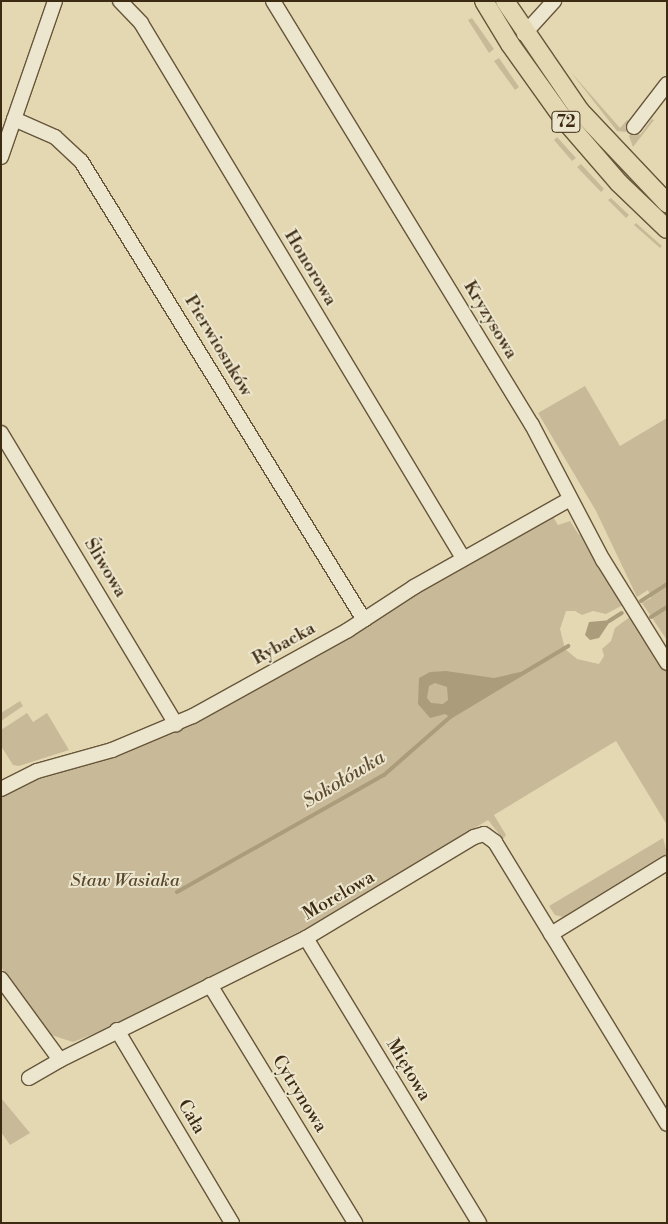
<!DOCTYPE html>
<meta charset="utf-8">
<style>
body{margin:0}
#map{position:relative;width:668px;height:1224px;overflow:hidden;background:#e4d8b3;font-family:"Libre Bodoni",serif}
div>[style]{position:absolute}
.green>*{inset:0;background:#c8ba98}
.water>*{inset:0;background:#ab9d7c}
.stream>*{height:4px;margin:-2px;padding:0 2px;transform-origin:2px;border-radius:2px;background:#ab9d7c}
.roads{filter:drop-shadow(1px 0 #67563a) drop-shadow(-1px 0 #67563a) drop-shadow(0 1px #67563a) drop-shadow(0 -1px #67563a)}
.minor>*{height:14px;margin:-7px;padding:0 7px;transform-origin:7px;border-radius:7px;background:#ede6ce}
.major>*{height:18px;margin:-9px;padding:0 9px;transform-origin:9px;border-radius:9px;background:#e4d8b3}
span{translate:-50% -50%;white-space:nowrap;text-align:center;line-height:1.15;-webkit-text-stroke:4px #ede6ce;paint-order:stroke}
.shield-label span{padding:1px 4px;background:#ede6ce;border:1px solid;border-radius:4px;-webkit-text-stroke-width:0}
.shield-label{font-size:16px;color:#3d2a12;font-weight:700}
.street-label{font-size:18px;color:#3d2a12}
.park-label{font-size:18px;color:#59472d;font-style:italic}
.water-label{font-size:19px;color:#5e4c32;font-style:italic}
.frame{position:absolute;inset:0;border:2px solid #3d2a12;pointer-events:none}
</style>
<div id="map">
<div class="green">
<div style="clip-path:polygon(472px 18px,494px 49px,489px 53px,468px 20px)"></div>
<div style="clip-path:polygon(508px 22px,554px 89px,610px 158px,667px 213px,667px 218px,607px 158px,552px 91px,506px 23px)"></div>
<div style="clip-path:polygon(499px 58px,519px 87px,515px 90px,494px 61px)"></div>
<div style="clip-path:polygon(570px 71px,620px 128px,627px 120px,629px 122px,626px 132px,617px 131px)"></div>
<div style="clip-path:polygon(652px 119px,654px 120px,633px 147px,629px 136px,633px 130px,640px 135px)"></div>
<div style="clip-path:polygon(557px 137px,576px 158px,572px 161px,554px 140px)"></div>
<div style="clip-path:polygon(581px 164px,604px 189px,601px 192px,577px 167px)"></div>
<div style="clip-path:polygon(611px 198px,629px 215px,626px 218px,608px 200px)"></div>
<div style="clip-path:polygon(636px 223px,662px 246px,660px 248px,634px 225px)"></div>
<div style="clip-path:polygon(585px 386px,620px 446px,667px 418px,667px 640px,642px 603px,651px 598px,648px 590px,637px 597px,596px 511px,538px 413px)"></div>
<div style="clip-path:polygon(552px 515px,558px 525px,570px 521px,579px 535px,582px 533px,623px 605px,606px 614px,593px 611px,582px 615px,575px 611px,566px 611px,560px 629px,565px 649px,577px 659px,599px 664px,604px 656px,602px 649px,611px 641px,615px 628px,631px 616px,667px 673px,667px 825px,616px 741px,494px 815px,506px 835px,503px 839px,488px 820px,320px 921px,99px 1032px,73px 1042px,51px 1035px,1px 967px,1px 796px,38px 777px,91px 763px,409px 597px)"></div>
<div style="clip-path:polygon(20px 701px,23px 706px,1px 721px,1px 713px)"></div>
<div style="clip-path:polygon(27px 713px,33px 722px,47px 713px,69px 750px,19px 766px,13px 765px,1px 746px,1px 730px)"></div>
<div style="clip-path:polygon(663px 838px,667px 853px,563px 917px,555px 915px,549px 906px)"></div>
<div style="clip-path:polygon(1px 1098px,30px 1133px,10px 1145px,1px 1132px)"></div>
</div>
<div class="water">
<div style="clip-path:polygon(611px 620px,599px 638px,590px 640px,585px 635px,589px 622px)"></div>
<div style="clip-path:polygon(evenodd,446px 671px,494px 678px,525px 671px,450px 717px,445px 714px,430px 718px,418px 704px,419px 678px,430px 672px,446px 671px,435px 683px,447px 687px,448px 700px,443px 704px,431px 703px,427px 698px,429px 686px,435px 683px)"></div>
</div>
<div class="stream">
<div style="left:641px;top:601px;width:31px;rotate:-33deg"></div>
<div style="left:651px;top:617px;width:19px;rotate:-32deg"></div>
<div style="left:609px;top:621px;width:15px;rotate:-32deg"></div>
<div style="left:177px;top:892px;width:238px;rotate:-29.5deg"></div>
<div style="left:384px;top:775px;width:88px;rotate:-41.3deg"></div>
<div style="left:450px;top:717px;width:138px;rotate:-31deg"></div>
</div>
<div class="roads">
<div class="minor">
<div style="left:120px;top:1px;width:30px;rotate:46deg"></div>
<div style="left:141px;top:23px;width:624px;rotate:58.96deg"></div>
<div style="left:273px;top:1px;width:497px;rotate:58.6deg"></div>
<div style="left:532px;top:425px;width:153px;rotate:62.3deg"></div>
<div style="left:603px;top:560px;width:121px;rotate:58.1deg"></div>
<div style="left:524px;top:34px;width:45px;rotate:-47.7deg"></div>
<div style="left:14px;top:119px;width:45px;rotate:23.7deg"></div>
<div style="left:55px;top:137px;width:35px;rotate:43deg"></div>
<div style="left:81px;top:161px;width:539px;rotate:58.34deg"></div>
<div style="left:634px;top:127px;width:54px;rotate:-52.5deg"></div>
<div style="left:1px;top:157px;width:165px;rotate:-70.9deg"></div>
<div style="left:1px;top:433px;width:340px;rotate:59deg"></div>
<div style="left:1px;top:789px;width:40px;rotate:-26.6deg"></div>
<div style="left:37px;top:771px;width:78px;rotate:-15.6deg"></div>
<div style="left:112px;top:750px;width:88px;rotate:-22.8deg"></div>
<div style="left:193px;top:716px;width:177px;rotate:-29deg"></div>
<div style="left:348px;top:630px;width:79px;rotate:-33.1deg"></div>
<div style="left:414px;top:587px;width:179px;rotate:-29.4deg"></div>
<div style="left:551px;top:934px;width:136px;rotate:-31.5deg"></div>
<div style="left:306px;top:938px;width:333px;rotate:58.7deg"></div>
<div style="left:1px;top:979px;width:100px;rotate:53.9deg"></div>
<div style="left:60px;top:1060px;width:275px;rotate:-26.4deg"></div>
<div style="left:306px;top:938px;width:196px;rotate:-31deg"></div>
<div style="left:474px;top:837px;width:10px;rotate:-17deg"></div>
<div style="left:484px;top:834px;width:14px;rotate:36deg"></div>
<div style="left:495px;top:842px;width:330px;rotate:58.6deg"></div>
<div style="left:210px;top:985px;width:279px;rotate:58.6deg"></div>
<div style="left:117px;top:1030px;width:225px;rotate:59.2deg"></div>
<div style="left:29px;top:1078px;width:36px;rotate:-30deg"></div>
</div>
<div class="major">
<div style="left:484px;top:1px;width:50px;rotate:58.8deg"></div>
<div style="left:510px;top:44px;width:90px;rotate:54.5deg"></div>
<div style="left:562px;top:117px;width:87px;rotate:49.2deg"></div>
<div style="left:619px;top:183px;width:66px;rotate:43.8deg"></div>
<div style="left:505px;top:1px;width:133px;rotate:55.7deg"></div>
<div style="left:580px;top:111px;width:127px;rotate:46.6deg"></div>
</div>
</div>
<div class="shield-label">
<span style="left:566px;top:122px">72</span>
</div>
<div class="street-label">
<span style="left:310px;top:268px;rotate:59deg">Honorowa</span>
<span style="left:490px;top:320px;rotate:59deg">Kryzysowa</span>
<span style="left:218px;top:346px;rotate:59deg">Pierwiosnków</span>
<span style="left:105px;top:568px;rotate:59deg">Śliwowa</span>
<span style="left:284px;top:644px;rotate:-29deg">Rybacka</span>
<span style="left:339px;top:896px;rotate:-30deg">Morelowa</span>
<span style="left:408px;top:1070px;rotate:59deg">Miętowa</span>
<span style="left:299px;top:1094px;rotate:58deg">Cytrynowa</span>
<span style="left:191px;top:1117px;rotate:59deg">Cała</span>
</div>
<div class="park-label">
<span style="left:125px;top:881px">Staw Wasiaka</span>
</div>
<div class="water-label">
<span style="left:344px;top:780px;rotate:-31deg">Sokołówka</span>
</div>
<div class="frame"></div>
</div>
